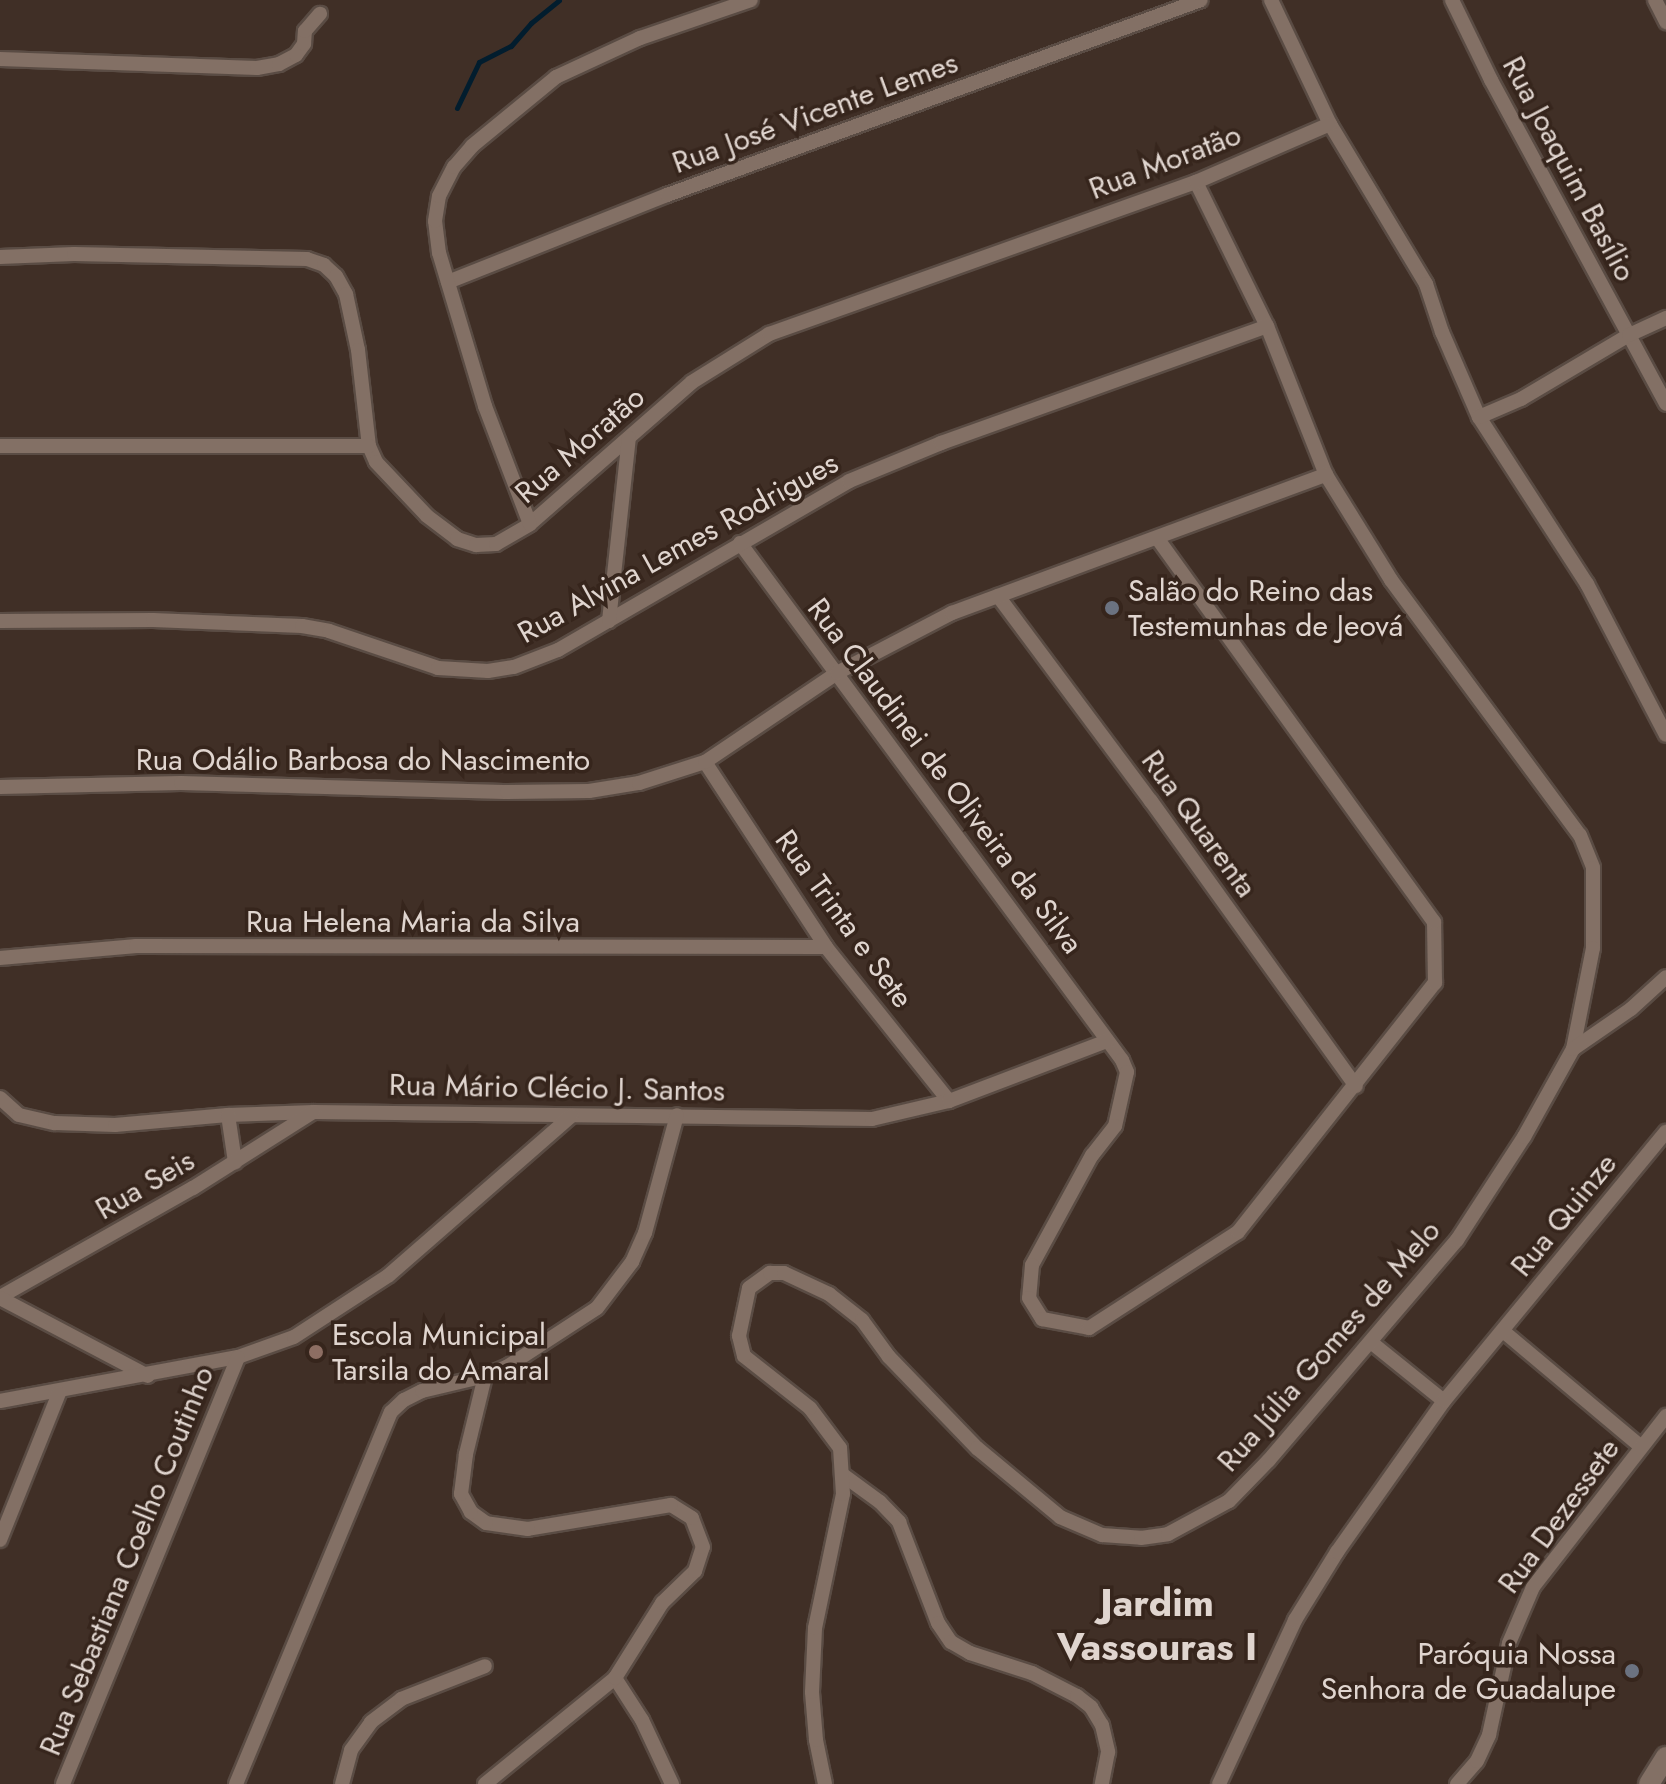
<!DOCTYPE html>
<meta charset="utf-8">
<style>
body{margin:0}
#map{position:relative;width:1666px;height:1784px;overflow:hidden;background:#402f26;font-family:Jost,sans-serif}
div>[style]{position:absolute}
.stream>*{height:5px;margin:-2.5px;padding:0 2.5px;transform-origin:2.5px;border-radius:2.5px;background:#021d2e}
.roads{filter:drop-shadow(2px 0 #5a4c44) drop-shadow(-2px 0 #5a4c44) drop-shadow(0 2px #5a4c44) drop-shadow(0 -2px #5a4c44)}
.minor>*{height:14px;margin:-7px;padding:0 7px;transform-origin:7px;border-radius:7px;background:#837065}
.secondary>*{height:20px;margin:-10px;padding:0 10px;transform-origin:10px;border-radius:10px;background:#837065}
.dots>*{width:22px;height:22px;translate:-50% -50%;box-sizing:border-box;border:4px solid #36251c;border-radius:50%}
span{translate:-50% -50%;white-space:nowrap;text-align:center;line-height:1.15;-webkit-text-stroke:7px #36251c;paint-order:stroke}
.street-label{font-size:30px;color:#e0d5cf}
.poi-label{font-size:30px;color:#e0d5cf}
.left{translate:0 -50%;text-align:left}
.right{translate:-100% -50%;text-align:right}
.district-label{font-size:38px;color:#e0d5cf;font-weight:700}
</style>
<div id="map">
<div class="stream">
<div style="left:457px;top:108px;width:51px;rotate:-64.4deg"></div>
<div style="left:479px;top:62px;width:36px;rotate:-27deg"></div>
<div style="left:511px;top:46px;width:30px;rotate:-49deg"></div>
<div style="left:531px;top:23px;width:36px;rotate:-39deg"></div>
</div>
<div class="roads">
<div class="minor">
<div style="left:1271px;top:0;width:137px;rotate:64.6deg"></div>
<div style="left:1330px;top:124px;width:187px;rotate:59deg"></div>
<div style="left:1426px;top:284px;width:51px;rotate:71.6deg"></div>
<div style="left:1442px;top:332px;width:93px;rotate:66.5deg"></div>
<div style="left:1479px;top:417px;width:199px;rotate:57.1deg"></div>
<div style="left:1587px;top:584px;width:170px;rotate:62.4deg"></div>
<div style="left:1452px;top:0;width:89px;rotate:64deg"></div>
<div style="left:1491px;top:80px;width:368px;rotate:61.6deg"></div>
<div style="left:1655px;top:0;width:25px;rotate:63deg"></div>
<div style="left:0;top:59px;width:257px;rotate:2deg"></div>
<div style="left:257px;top:68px;width:22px;rotate:-10deg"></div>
<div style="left:279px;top:64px;width:19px;rotate:-28deg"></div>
<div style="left:296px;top:55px;width:14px;rotate:-54deg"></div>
<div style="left:304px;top:44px;width:13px;rotate:-86deg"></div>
<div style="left:305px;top:31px;width:23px;rotate:-49deg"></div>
<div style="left:1196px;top:182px;width:161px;rotate:63.8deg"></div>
<div style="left:1267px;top:326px;width:160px;rotate:68.4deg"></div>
<div style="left:1326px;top:475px;width:123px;rotate:58.2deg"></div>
<div style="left:1391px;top:580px;width:317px;rotate:53.5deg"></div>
<div style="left:1580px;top:835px;width:35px;rotate:68deg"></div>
<div style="left:1593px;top:868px;width:80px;rotate:90deg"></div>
<div style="left:1593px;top:948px;width:103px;rotate:101.2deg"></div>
<div style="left:0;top:257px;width:74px;rotate:-2.3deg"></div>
<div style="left:74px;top:254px;width:233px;rotate:1.2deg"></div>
<div style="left:307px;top:259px;width:18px;rotate:19deg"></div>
<div style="left:324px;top:265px;width:16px;rotate:43deg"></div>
<div style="left:336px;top:276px;width:21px;rotate:61deg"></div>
<div style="left:346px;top:294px;width:57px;rotate:77.9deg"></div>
<div style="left:358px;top:350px;width:97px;rotate:83.5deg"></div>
<div style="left:369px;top:446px;width:17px;rotate:66deg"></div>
<div style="left:376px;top:462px;width:74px;rotate:46.6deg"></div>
<div style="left:427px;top:516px;width:38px;rotate:37deg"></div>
<div style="left:457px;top:539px;width:20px;rotate:18deg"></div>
<div style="left:476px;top:545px;width:20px;rotate:-3deg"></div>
<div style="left:496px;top:544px;width:39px;rotate:-30deg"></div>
<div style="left:530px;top:524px;width:215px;rotate:-41.2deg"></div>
<div style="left:692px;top:382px;width:91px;rotate:-31.9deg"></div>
<div style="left:769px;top:334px;width:453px;rotate:-19.6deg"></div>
<div style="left:1196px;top:182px;width:146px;rotate:-23.4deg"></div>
<div style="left:448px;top:282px;width:236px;rotate:-21.7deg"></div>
<div style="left:667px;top:195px;width:568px;rotate:-20.06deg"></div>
<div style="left:1479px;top:417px;width:46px;rotate:-23.2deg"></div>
<div style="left:1521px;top:399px;width:126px;rotate:-30.7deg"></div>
<div style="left:1629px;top:335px;width:41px;rotate:-24.7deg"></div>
<div style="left:0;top:446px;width:369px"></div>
<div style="left:530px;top:524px;width:126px;rotate:-110.9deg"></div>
<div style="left:485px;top:406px;width:160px;rotate:-106.7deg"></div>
<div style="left:439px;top:253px;width:32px;rotate:-97deg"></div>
<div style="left:435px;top:221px;width:25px;rotate:-81deg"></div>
<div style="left:439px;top:196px;width:33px;rotate:-63deg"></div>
<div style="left:454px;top:167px;width:28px;rotate:-49deg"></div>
<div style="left:472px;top:146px;width:109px;rotate:-39.4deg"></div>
<div style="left:556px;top:77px;width:93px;rotate:-24.9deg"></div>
<div style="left:640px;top:38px;width:117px;rotate:-18.9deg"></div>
<div style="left:740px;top:543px;width:643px;rotate:53.54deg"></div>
<div style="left:1122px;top:1060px;width:13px;rotate:67deg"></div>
<div style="left:1127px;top:1072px;width:55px;rotate:102.5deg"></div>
<div style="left:1115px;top:1126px;width:37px;rotate:128deg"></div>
<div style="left:1092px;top:1155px;width:125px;rotate:118.6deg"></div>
<div style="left:1032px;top:1265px;width:33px;rotate:95deg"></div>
<div style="left:1029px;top:1298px;width:25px;rotate:58deg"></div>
<div style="left:1042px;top:1319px;width:48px;rotate:10.8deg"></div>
<div style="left:1089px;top:1328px;width:177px;rotate:-32.8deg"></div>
<div style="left:1238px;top:1232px;width:318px;rotate:-51.7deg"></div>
<div style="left:1435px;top:983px;width:61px;rotate:-90.9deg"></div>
<div style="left:1434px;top:922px;width:472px;rotate:-125.8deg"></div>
<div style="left:998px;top:596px;width:256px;rotate:53.3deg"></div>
<div style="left:1151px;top:801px;width:351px;rotate:54.3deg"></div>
<div style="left:0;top:621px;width:153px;rotate:-0.4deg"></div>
<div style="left:153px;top:620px;width:149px;rotate:2.3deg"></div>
<div style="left:302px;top:626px;width:27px;rotate:10deg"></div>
<div style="left:329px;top:631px;width:115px;rotate:18.7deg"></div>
<div style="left:438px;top:668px;width:50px;rotate:3.4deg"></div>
<div style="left:488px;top:671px;width:26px;rotate:-9deg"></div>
<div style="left:514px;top:667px;width:47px;rotate:-21.1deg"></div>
<div style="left:558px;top:650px;width:337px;rotate:-30.1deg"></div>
<div style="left:849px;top:481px;width:100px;rotate:-22.4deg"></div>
<div style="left:941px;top:443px;width:346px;rotate:-19.7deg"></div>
<div style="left:609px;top:621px;width:184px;rotate:-83.8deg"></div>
<div style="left:705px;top:762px;width:221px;rotate:56.8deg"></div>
<div style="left:826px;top:947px;width:197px;rotate:51.4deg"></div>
<div style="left:0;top:787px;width:181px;rotate:-1.3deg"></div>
<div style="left:181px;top:783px;width:326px;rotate:1.6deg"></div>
<div style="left:507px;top:792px;width:82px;rotate:-0.7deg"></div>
<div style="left:589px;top:791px;width:51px;rotate:-9.1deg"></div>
<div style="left:639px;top:783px;width:69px;rotate:-17.7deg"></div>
<div style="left:705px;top:762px;width:159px;rotate:-34deg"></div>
<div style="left:837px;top:673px;width:130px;rotate:-27.6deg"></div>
<div style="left:952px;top:613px;width:399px;rotate:-20.3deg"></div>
<div style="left:0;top:958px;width:137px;rotate:-5deg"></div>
<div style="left:136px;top:946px;width:690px;rotate:0.08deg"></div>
<div style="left:0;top:1098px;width:25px;rotate:42deg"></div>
<div style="left:19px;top:1115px;width:37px;rotate:13deg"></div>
<div style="left:55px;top:1123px;width:60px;rotate:1.9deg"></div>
<div style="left:115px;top:1125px;width:113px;rotate:-5.1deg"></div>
<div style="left:228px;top:1115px;width:86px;rotate:-2deg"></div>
<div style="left:314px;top:1112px;width:558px;rotate:0.72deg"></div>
<div style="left:872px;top:1119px;width:79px;rotate:-13.2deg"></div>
<div style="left:949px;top:1101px;width:169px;rotate:-20.8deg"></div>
<div style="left:228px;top:1115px;width:48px;rotate:81.5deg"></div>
<div style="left:0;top:1297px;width:222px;rotate:-29.5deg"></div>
<div style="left:193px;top:1188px;width:142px;rotate:-32.3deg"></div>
<div style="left:0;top:1298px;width:167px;rotate:27.8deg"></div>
<div style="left:1503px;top:1331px;width:180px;rotate:40deg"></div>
<div style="left:1372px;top:1343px;width:92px;rotate:38.9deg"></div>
<div style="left:0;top:1401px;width:242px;rotate:-10.5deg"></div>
<div style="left:238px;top:1357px;width:59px;rotate:-19.7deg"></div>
<div style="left:294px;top:1337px;width:113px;rotate:-33.1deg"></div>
<div style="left:389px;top:1275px;width:242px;rotate:-41.1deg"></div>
<div style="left:843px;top:1475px;width:46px;rotate:36.1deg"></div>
<div style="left:880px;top:1502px;width:28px;rotate:46deg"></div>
<div style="left:899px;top:1522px;width:108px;rotate:68.9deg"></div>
<div style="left:938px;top:1623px;width:23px;rotate:56deg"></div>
<div style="left:951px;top:1642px;width:22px;rotate:30deg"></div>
<div style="left:970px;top:1653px;width:65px;rotate:17.9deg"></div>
<div style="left:1032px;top:1673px;width:51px;rotate:27.1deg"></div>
<div style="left:1077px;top:1696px;width:18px;rotate:38deg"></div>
<div style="left:1091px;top:1707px;width:21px;rotate:59deg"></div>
<div style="left:1102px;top:1725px;width:28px;rotate:77deg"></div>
<div style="left:1108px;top:1752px;width:33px;rotate:101deg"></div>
<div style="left:0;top:1540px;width:158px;rotate:-68.1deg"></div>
<div style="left:615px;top:1678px;width:50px;rotate:57.3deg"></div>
<div style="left:642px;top:1720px;width:71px;rotate:64.9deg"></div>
<div style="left:63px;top:1784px;width:461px;rotate:-67.7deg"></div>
<div style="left:236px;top:1784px;width:403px;rotate:-67.4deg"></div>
<div style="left:391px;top:1412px;width:18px;rotate:-43deg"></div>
<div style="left:404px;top:1400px;width:20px;rotate:-27deg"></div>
<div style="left:422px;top:1391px;width:65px;rotate:-13.4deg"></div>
<div style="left:485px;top:1376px;width:25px;rotate:-23deg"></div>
<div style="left:508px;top:1366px;width:106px;rotate:-33.1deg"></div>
<div style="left:597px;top:1308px;width:58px;rotate:-52.7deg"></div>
<div style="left:632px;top:1262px;width:32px;rotate:-66deg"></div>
<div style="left:645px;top:1233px;width:122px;rotate:-74.8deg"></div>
<div style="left:342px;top:1784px;width:35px;rotate:-75deg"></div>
<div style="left:351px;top:1750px;width:34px;rotate:-54deg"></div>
<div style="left:371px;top:1722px;width:38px;rotate:-37deg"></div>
<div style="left:401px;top:1699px;width:90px;rotate:-21.4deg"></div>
<div style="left:485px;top:1784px;width:168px;rotate:-39.2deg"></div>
<div style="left:615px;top:1678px;width:89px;rotate:-57.9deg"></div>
<div style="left:662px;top:1603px;width:46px;rotate:-44.1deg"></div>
<div style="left:695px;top:1571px;width:25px;rotate:-72deg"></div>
<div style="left:703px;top:1547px;width:31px;rotate:-111deg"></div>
<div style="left:692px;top:1518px;width:25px;rotate:-148deg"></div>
<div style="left:671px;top:1505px;width:145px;rotate:170.5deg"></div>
<div style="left:528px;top:1529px;width:42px;rotate:-171.9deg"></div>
<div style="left:486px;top:1523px;width:19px;rotate:-144deg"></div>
<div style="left:471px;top:1512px;width:21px;rotate:-119deg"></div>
<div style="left:461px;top:1494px;width:40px;rotate:-82.9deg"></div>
<div style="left:466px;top:1454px;width:80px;rotate:-76.3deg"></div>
<div style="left:825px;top:1784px;width:45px;rotate:-101.6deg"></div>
<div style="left:816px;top:1740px;width:48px;rotate:-94.8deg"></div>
<div style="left:812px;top:1692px;width:64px;rotate:-87.3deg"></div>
<div style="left:815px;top:1628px;width:137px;rotate:-78.2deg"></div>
<div style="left:843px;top:1494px;width:46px;rotate:-93.7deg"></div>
<div style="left:840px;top:1448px;width:50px;rotate:-126.9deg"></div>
<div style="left:810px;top:1408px;width:84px;rotate:-141.8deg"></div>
<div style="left:744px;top:1356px;width:21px;rotate:-104deg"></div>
<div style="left:739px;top:1336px;width:49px;rotate:-78.2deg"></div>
<div style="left:749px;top:1288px;width:26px;rotate:-36deg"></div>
<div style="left:770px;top:1273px;width:14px"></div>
<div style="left:784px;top:1273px;width:50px;rotate:25deg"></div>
<div style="left:829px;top:1294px;width:42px;rotate:38.2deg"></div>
<div style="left:862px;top:1320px;width:46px;rotate:53.9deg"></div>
<div style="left:889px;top:1357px;width:127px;rotate:46deg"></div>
<div style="left:977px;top:1448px;width:108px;rotate:39.7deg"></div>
<div style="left:1060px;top:1517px;width:46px;rotate:23.2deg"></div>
<div style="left:1102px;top:1535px;width:39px;rotate:4deg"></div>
<div style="left:1141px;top:1538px;width:27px;rotate:-8deg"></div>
<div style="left:1168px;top:1534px;width:69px;rotate:-28.4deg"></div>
<div style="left:1229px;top:1501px;width:57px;rotate:-45.7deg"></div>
<div style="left:1269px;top:1460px;width:289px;rotate:-49.5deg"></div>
<div style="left:1457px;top:1240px;width:123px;rotate:-57deg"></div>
<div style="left:1524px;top:1137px;width:101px;rotate:-60.9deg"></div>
<div style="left:1573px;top:1049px;width:70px;rotate:-34.6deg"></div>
<div style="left:1631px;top:1009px;width:47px;rotate:-42.4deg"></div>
<div style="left:1219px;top:1784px;width:181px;rotate:-65.1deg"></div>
<div style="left:1295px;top:1620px;width:80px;rotate:-58.3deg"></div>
<div style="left:1337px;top:1552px;width:185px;rotate:-54.7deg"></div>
<div style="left:1444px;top:1401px;width:349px;rotate:-50.5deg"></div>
<div style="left:1457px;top:1784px;width:30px;rotate:-49deg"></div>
<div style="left:1477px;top:1761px;width:29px;rotate:-65deg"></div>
<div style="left:1489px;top:1735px;width:94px;rotate:-77.7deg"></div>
<div style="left:1509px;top:1643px;width:61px;rotate:-66.8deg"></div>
<div style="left:1533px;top:1587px;width:217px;rotate:-52.1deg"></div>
</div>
<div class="secondary">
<div style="left:1649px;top:1784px;width:32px;rotate:-58deg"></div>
</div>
</div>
<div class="dots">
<div style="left:1112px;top:608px;background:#6b7280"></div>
<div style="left:316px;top:1352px;background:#8d6e63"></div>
<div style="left:1632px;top:1671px;background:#6b7280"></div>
</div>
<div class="street-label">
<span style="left:815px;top:113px;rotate:-20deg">Rua José Vicente Lemes</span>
<span style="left:1165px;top:162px;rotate:-21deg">Rua Moratão</span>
<span style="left:1569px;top:169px;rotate:62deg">Rua Joaquim Basílio</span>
<span style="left:580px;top:445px;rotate:-41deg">Rua Moratão</span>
<span style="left:678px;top:548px;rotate:-29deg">Rua Alvina Lemes Rodrigues</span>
<span style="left:363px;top:760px">Rua Odálio Barbosa do Nascimento</span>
<span style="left:945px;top:776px;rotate:53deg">Rua Claudinei de Oliveira da Silva</span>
<span style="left:1199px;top:824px;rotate:54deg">Rua Quarenta</span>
<span style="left:844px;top:919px;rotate:54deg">Rua Trinta e Sete</span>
<span style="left:413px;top:922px">Rua Helena Maria da Silva</span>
<span style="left:557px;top:1088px;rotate:1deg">Rua Mário Clécio J. Santos</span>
<span style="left:145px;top:1185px;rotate:-30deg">Rua Seis</span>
<span style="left:1564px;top:1215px;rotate:-51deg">Rua Quinze</span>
<span style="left:1329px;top:1346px;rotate:-49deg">Rua Júlia Gomes de Melo</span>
<span style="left:1559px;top:1516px;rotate:-54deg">Rua Dezessete</span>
<span style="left:127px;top:1561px;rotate:-68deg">Rua Sebastiana Coelho Coutinho</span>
</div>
<div class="poi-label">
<span class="left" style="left:1128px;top:608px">Salão do Reino das<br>Testemunhas de Jeová</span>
<span class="left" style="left:332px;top:1352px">Escola Municipal<br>Tarsila do Amaral</span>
<span class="right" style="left:1616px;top:1671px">Paróquia Nossa<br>Senhora de Guadalupe</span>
</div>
<div class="district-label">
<span style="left:1157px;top:1625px">Jardim<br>Vassouras I</span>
</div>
</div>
